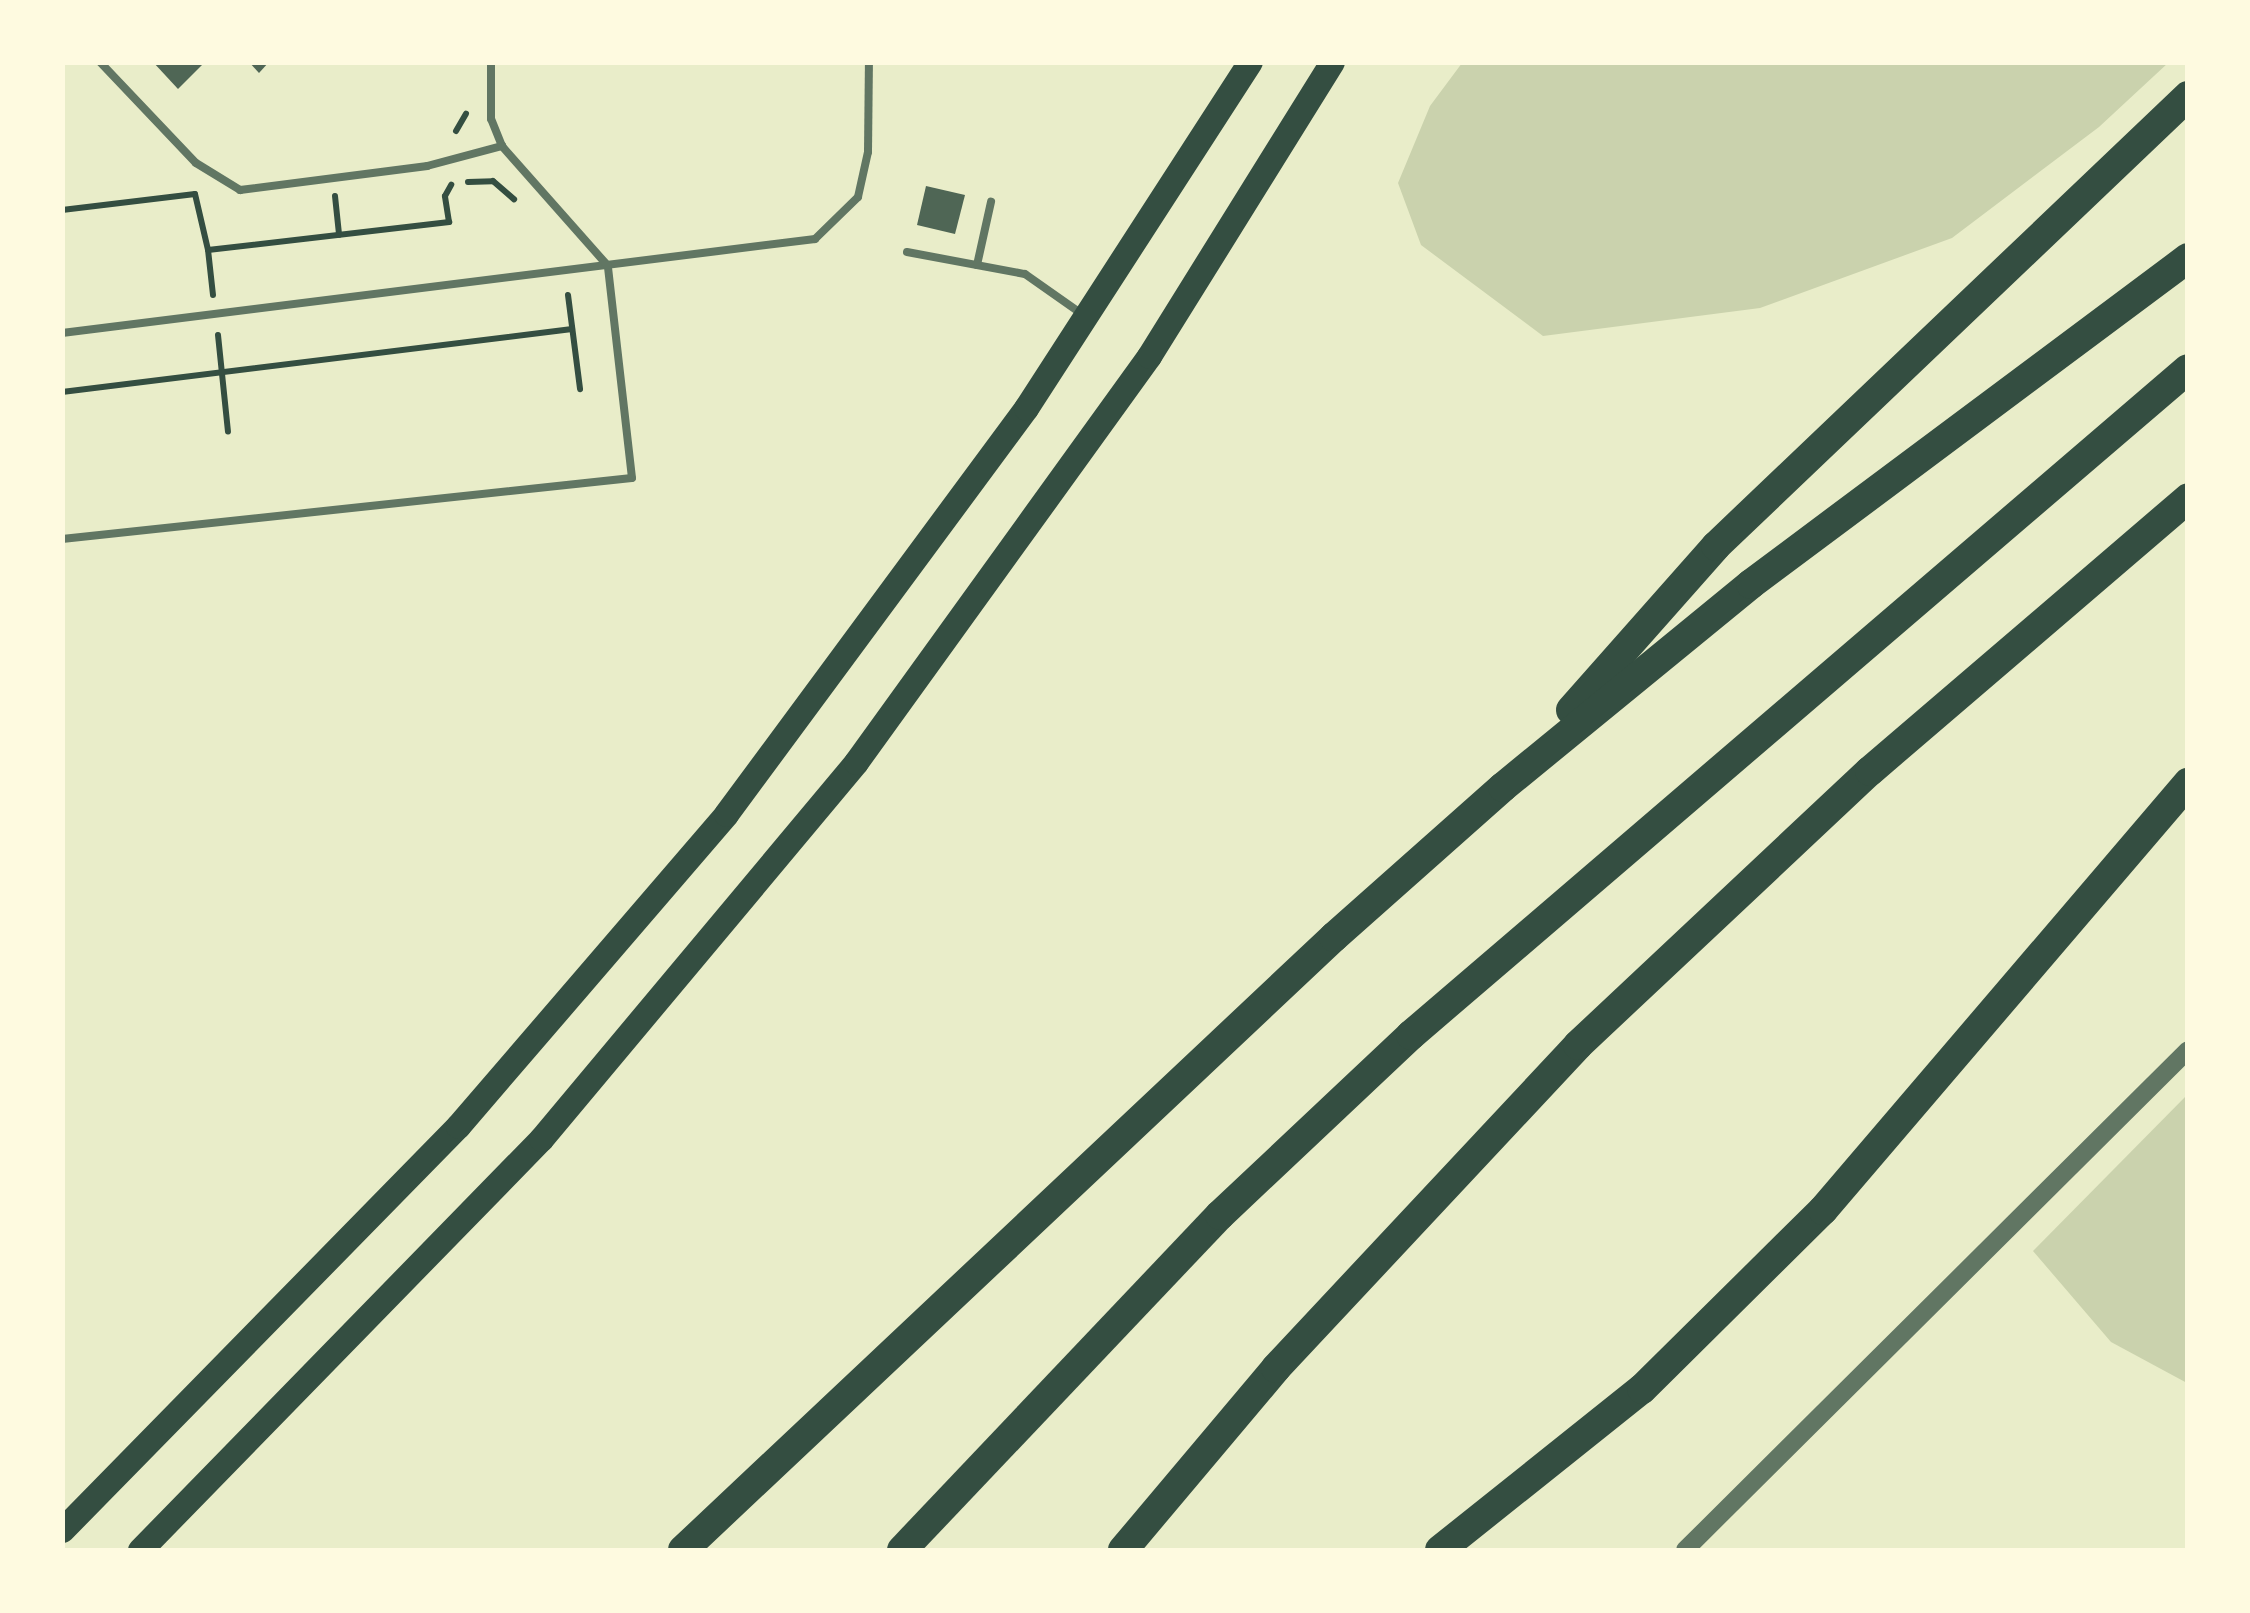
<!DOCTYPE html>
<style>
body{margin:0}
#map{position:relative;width:2250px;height:1613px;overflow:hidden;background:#e9edc9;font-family:"Source Sans 3",sans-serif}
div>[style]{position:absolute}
.green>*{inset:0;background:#cad2ad}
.building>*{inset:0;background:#4f6655}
.path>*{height:6px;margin:-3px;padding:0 3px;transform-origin:3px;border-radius:3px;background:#344e41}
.service>*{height:8px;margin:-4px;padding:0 4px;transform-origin:4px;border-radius:4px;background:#617663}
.tertiary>*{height:18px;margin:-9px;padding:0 9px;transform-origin:9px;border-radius:9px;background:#617663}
.primary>*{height:25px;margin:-12.5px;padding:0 12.5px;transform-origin:12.5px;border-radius:12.5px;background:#344e41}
.motorway>*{height:30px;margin:-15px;padding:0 15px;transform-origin:15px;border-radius:15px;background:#344e41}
span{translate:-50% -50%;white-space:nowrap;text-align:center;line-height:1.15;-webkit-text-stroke:8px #fefae0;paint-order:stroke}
.frame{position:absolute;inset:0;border:65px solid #fefae0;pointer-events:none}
</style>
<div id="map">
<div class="green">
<div style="clip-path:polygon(1462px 63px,1462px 62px,2168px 63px,2099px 127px,1952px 238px,1760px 308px,1543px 336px,1421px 245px,1398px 183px,1430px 106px)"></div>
<div style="clip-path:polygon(2187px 1095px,2187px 1383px,2111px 1342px,2033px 1251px)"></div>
</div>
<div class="building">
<div style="clip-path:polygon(153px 62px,205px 62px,178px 89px)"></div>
<div style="clip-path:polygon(249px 62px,269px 62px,259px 73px)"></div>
<div style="clip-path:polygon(926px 186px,965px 195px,955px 234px,917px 225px)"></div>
</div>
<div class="path">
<div style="left:456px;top:131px;width:20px;rotate:-60deg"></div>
<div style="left:468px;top:182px;width:25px;rotate:-2deg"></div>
<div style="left:493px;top:181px;width:28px;rotate:41deg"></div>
<div style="left:335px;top:196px;width:39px;rotate:84deg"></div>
<div style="left:62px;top:210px;width:134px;rotate:-6.9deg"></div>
<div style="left:195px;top:194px;width:57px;rotate:76.9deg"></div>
<div style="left:213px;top:295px;width:45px;rotate:-96.3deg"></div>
<div style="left:208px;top:250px;width:243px;rotate:-6.6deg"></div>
<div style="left:449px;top:222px;width:26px;rotate:-99deg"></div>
<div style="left:445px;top:196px;width:13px;rotate:-61deg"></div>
<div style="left:568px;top:295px;width:95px;rotate:82.7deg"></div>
<div style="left:218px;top:335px;width:97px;rotate:84.1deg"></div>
<div style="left:62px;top:392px;width:514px;rotate:-7.04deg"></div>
</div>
<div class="service">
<div style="left:100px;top:62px;width:139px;rotate:46.5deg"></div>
<div style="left:196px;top:163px;width:52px;rotate:31.5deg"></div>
<div style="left:240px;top:190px;width:189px;rotate:-7.3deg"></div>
<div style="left:427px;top:166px;width:78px;rotate:-14.9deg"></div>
<div style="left:907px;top:252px;width:120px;rotate:10.6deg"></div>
<div style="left:1025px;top:274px;width:70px;rotate:35.1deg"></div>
<div style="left:977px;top:265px;width:65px;rotate:-77.5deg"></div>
<div style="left:62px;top:333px;width:759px;rotate:-7.12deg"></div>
<div style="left:815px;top:239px;width:60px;rotate:-44.3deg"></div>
<div style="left:858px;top:197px;width:46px;rotate:-77.5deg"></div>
<div style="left:868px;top:152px;width:90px;rotate:-89.4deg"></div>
<div style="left:62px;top:539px;width:573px;rotate:-6.11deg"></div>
<div style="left:632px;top:478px;width:213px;rotate:-96.5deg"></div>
<div style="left:608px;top:266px;width:160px;rotate:-131.5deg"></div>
<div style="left:502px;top:146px;width:29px;rotate:-112deg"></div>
<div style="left:491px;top:119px;width:57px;rotate:-90deg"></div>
</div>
<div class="tertiary">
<div style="left:1685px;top:1550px;width:709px;rotate:-44.83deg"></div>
</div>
<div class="primary">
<div style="left:62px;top:1530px;width:566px;rotate:-45.57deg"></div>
<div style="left:458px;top:1126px;width:411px;rotate:-49.3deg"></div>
<div style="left:726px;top:814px;width:505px;rotate:-53.54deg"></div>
<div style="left:1026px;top:408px;width:412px;rotate:-57.1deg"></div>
<div style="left:140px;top:1550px;width:574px;rotate:-45.71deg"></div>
<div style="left:541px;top:1139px;width:491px;rotate:-50.1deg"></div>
<div style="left:856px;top:762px;width:501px;rotate:-54.18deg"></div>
<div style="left:1149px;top:356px;width:346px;rotate:-58.1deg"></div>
</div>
<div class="motorway">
<div style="left:1571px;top:710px;width:219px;rotate:-48.5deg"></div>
<div style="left:1716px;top:546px;width:652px;rotate:-43.63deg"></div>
<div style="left:683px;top:1550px;width:894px;rotate:-43.28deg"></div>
<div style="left:1334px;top:937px;width:226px;rotate:-41.6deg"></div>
<div style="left:1503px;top:787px;width:320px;rotate:-39.3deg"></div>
<div style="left:1751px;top:584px;width:545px;rotate:-36.72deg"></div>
<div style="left:902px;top:1550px;width:462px;rotate:-46.5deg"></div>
<div style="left:1220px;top:1215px;width:262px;rotate:-43.3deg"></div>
<div style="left:1411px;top:1035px;width:1023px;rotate:-40.6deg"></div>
<div style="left:1123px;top:1550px;width:238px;rotate:-49.9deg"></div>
<div style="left:1276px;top:1368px;width:442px;rotate:-46.9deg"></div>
<div style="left:1578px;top:1045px;width:400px;rotate:-43.2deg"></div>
<div style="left:1870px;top:771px;width:419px;rotate:-40.6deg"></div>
<div style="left:1440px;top:1550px;width:258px;rotate:-38.6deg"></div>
<div style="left:1642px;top:1389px;width:255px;rotate:-44.7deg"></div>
<div style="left:1823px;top:1210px;width:562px;rotate:-49.48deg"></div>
</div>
<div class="frame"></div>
</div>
